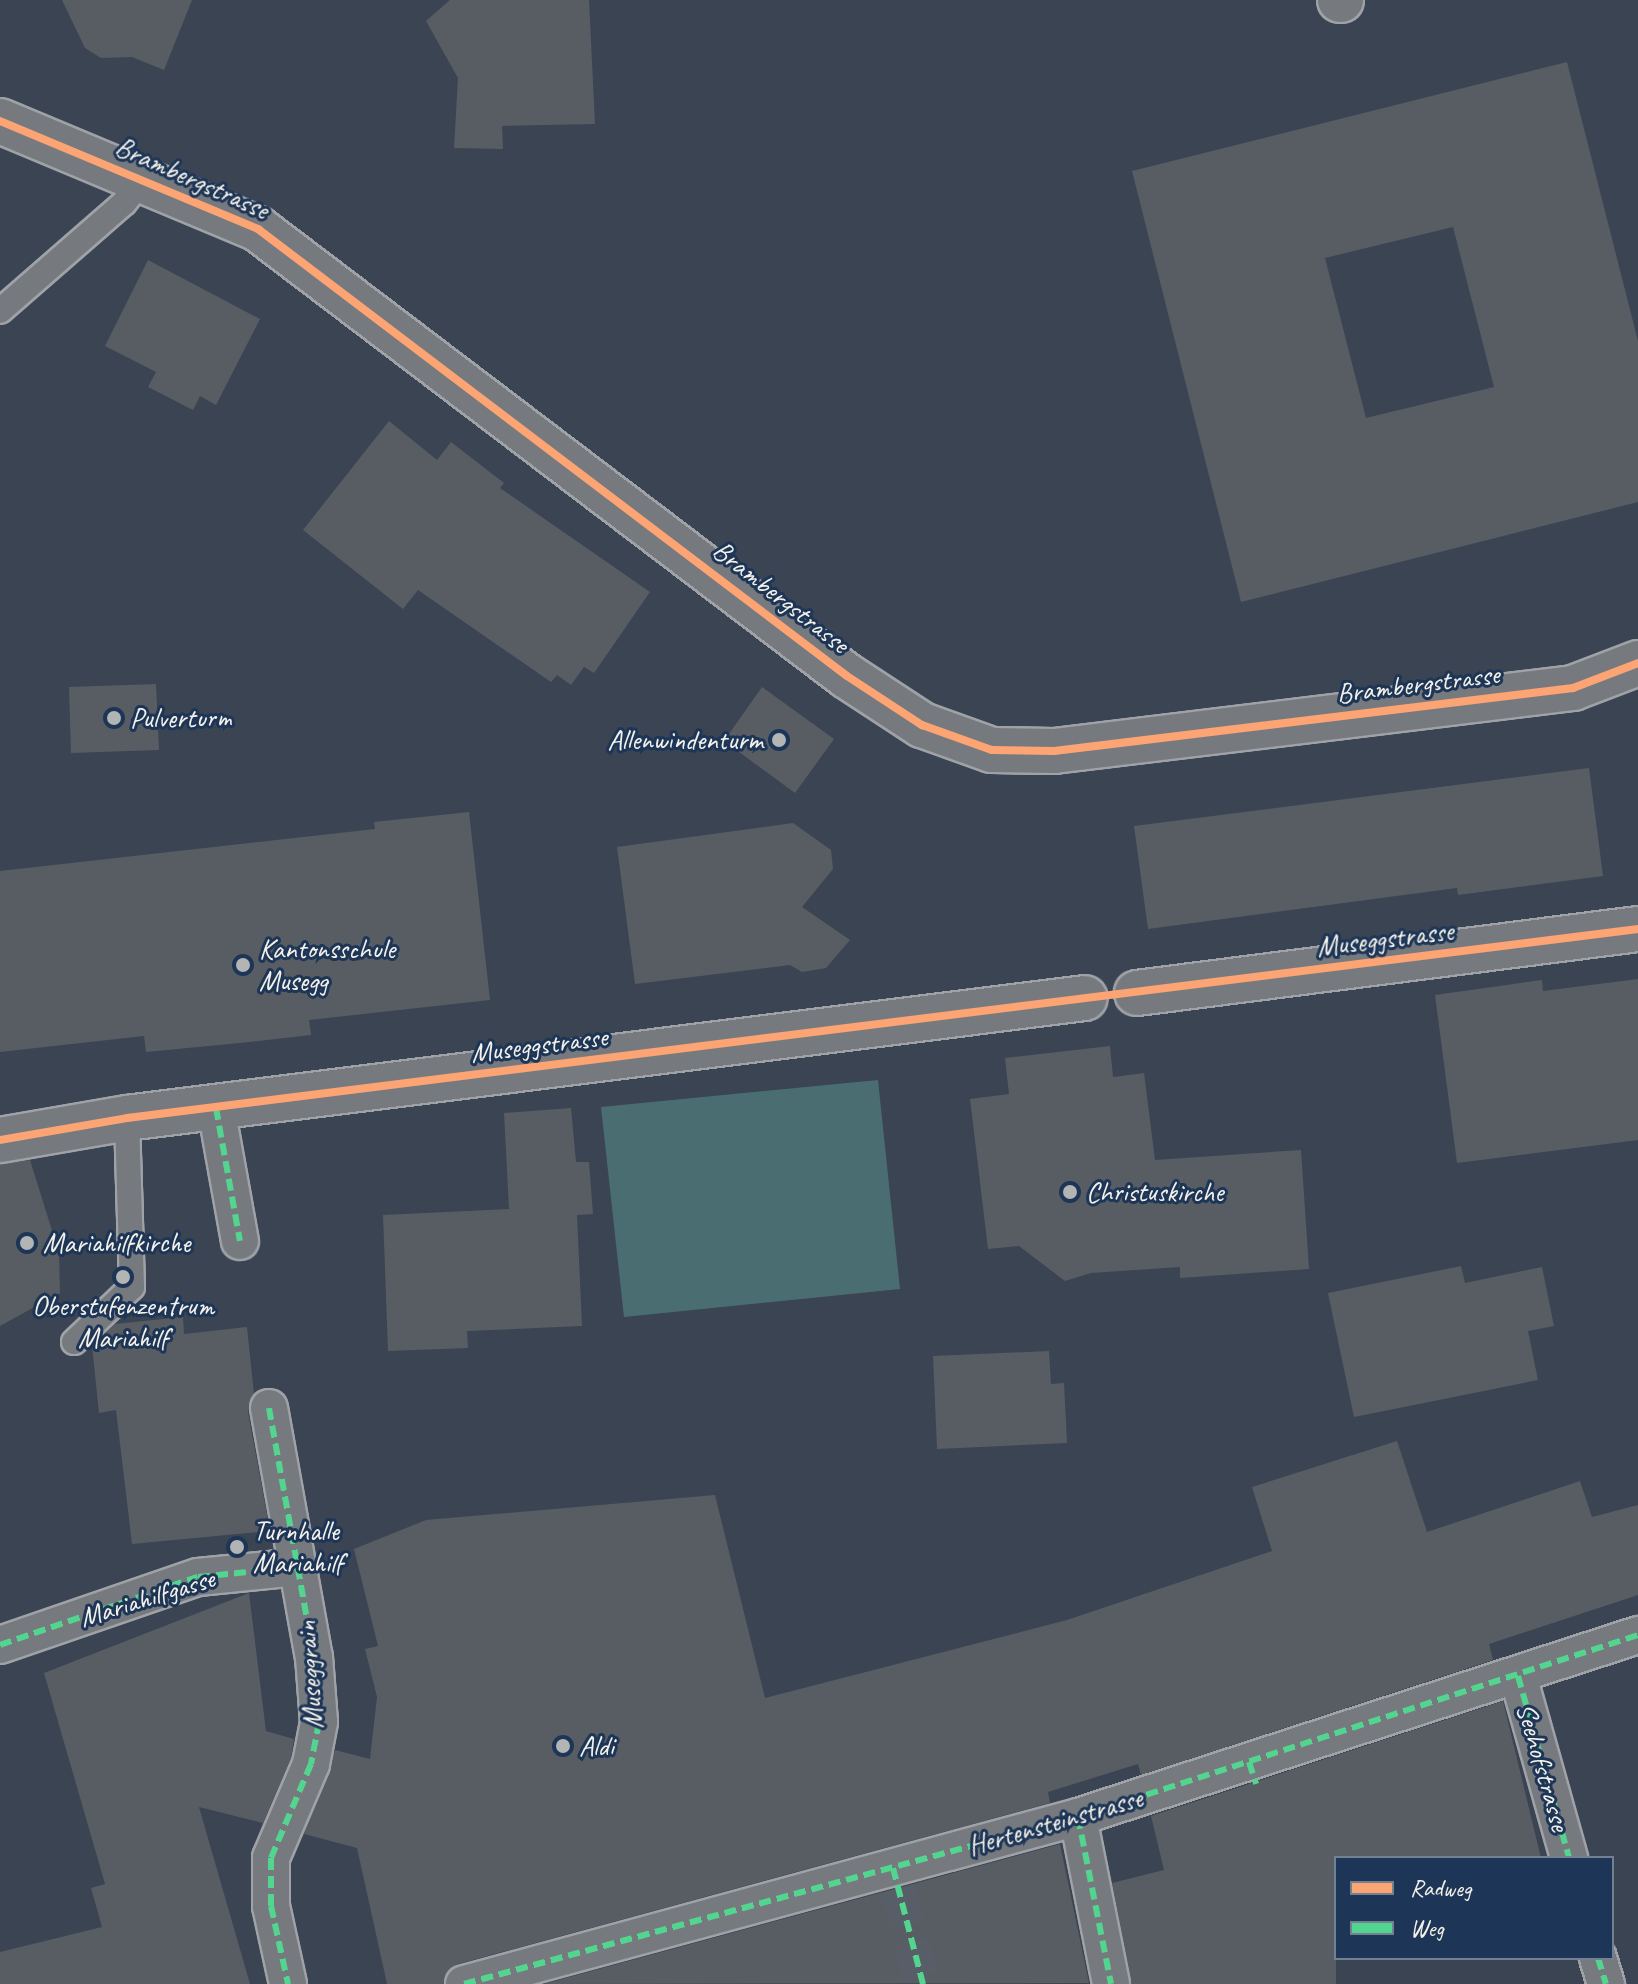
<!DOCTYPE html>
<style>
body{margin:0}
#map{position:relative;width:1638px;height:1984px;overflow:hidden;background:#3b4452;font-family:Caveat,sans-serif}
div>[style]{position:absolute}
.green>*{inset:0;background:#4a6d72}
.building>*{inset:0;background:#585d64}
.pedestrian-tunnel>*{height:36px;margin-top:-18px;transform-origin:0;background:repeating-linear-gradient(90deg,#575e68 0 36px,transparent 0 54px)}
.roads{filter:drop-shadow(2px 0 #9fa2a7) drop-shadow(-2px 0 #9fa2a7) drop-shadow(0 2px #9fa2a7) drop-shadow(0 -2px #9fa2a7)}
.service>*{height:24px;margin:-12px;padding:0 12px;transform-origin:12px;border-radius:12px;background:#767a7f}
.pedestrian>*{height:36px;margin:-18px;padding:0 18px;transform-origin:18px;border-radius:18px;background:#767a7f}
.minor>*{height:44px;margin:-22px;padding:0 22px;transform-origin:22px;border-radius:22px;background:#767a7f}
.quiet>*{height:6px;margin-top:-3px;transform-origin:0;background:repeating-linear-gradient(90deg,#53d58f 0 12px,transparent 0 18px)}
.cycleway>*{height:8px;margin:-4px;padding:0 4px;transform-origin:4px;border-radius:4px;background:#fda474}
.dots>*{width:22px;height:22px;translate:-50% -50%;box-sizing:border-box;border:4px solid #1d3557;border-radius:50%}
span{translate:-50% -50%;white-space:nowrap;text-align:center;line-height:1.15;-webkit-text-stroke:6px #1d3557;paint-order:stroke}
.street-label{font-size:28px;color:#f4f1e8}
.poi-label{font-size:28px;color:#f4f1e8}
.left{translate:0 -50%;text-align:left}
.right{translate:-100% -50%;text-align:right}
.legend{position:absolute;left:1334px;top:1856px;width:280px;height:104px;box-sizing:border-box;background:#1d3557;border:2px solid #738091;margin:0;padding:10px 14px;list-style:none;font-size:24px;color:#f4f1e8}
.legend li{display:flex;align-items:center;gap:16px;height:40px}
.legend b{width:40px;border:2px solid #738091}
</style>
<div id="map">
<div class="green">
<div style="clip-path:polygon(878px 1080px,900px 1289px,624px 1317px,601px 1107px)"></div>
</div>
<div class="building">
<div style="clip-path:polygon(62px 0,192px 0,164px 70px,132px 57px,101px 58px,85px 48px)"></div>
<div style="clip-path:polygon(450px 0,589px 0,595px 124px,502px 126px,503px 149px,454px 148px,458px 78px,426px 21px)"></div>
<div style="clip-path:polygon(evenodd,1567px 62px,1638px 341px,1638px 502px,1241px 602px,1132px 171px,1567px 62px,1453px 227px,1494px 387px,1366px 418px,1325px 258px,1453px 227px)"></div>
<div style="clip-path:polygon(148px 260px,260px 319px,216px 405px,200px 396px,193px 410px,148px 387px,156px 372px,105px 346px)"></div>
<div style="clip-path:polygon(389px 421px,437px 460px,451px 442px,504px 483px,500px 488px,650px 592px,594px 673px,584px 667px,571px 685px,557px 675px,551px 682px,418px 590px,403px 609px,303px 530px)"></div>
<div style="clip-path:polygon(156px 684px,159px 750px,71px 753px,69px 687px)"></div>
<div style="clip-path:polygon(762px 687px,834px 739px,795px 793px,724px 741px)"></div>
<div style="clip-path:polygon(1589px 768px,1603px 876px,1458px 895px,1457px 888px,1148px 929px,1134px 826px)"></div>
<div style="clip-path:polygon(469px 812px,490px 1000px,309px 1020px,311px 1035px,240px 1043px,146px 1052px,144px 1036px,0 1052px,0 871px,375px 829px,374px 822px)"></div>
<div style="clip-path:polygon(793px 823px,831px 850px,833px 869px,802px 907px,850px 940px,826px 968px,802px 972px,790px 965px,635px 984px,617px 847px)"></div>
<div style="clip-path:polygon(1638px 979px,1638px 1140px,1457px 1163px,1435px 995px,1542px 980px,1543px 991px)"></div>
<div style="clip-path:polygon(1110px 1046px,1113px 1077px,1144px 1073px,1155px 1160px,1301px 1150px,1309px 1269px,1180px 1278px,1180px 1267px,1091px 1273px,1065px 1281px,1019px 1246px,988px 1249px,970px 1099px,1009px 1094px,1005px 1058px)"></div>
<div style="clip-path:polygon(571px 1108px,576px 1162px,589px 1162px,593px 1214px,577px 1215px,582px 1326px,467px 1331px,468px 1348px,388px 1351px,383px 1215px,509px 1209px,504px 1113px)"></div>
<div style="clip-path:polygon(30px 1160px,59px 1253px,60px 1293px,0 1326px,0 1164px)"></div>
<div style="clip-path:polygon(1461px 1266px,1465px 1283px,1542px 1267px,1554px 1326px,1528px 1331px,1538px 1380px,1354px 1417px,1328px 1293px)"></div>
<div style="clip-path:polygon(183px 1317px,184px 1334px,247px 1327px,254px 1394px,248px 1412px,270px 1531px,132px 1544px,116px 1410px,99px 1413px,92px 1346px,115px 1324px)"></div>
<div style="clip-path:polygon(1049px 1351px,1051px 1384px,1064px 1383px,1067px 1443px,937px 1449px,933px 1356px)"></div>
<div style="clip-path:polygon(1397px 1441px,1427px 1532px,1580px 1481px,1592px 1517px,1638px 1505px,1638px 1595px,1489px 1644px,1493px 1660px,1141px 1775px,1138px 1764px,1048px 1792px,1050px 1803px,458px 1964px,449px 1970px,444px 1984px,387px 1984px,357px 1848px,304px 1834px,335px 1750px,370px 1759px,377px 1697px,365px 1649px,378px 1646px,354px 1549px,426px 1520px,715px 1495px,765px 1698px,1067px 1620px,1272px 1551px,1252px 1487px)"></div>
<div style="clip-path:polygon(249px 1593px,266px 1731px,294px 1739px,291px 1758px,263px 1823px,199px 1807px,250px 1984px,0 1984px,0 1952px,102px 1927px,91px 1888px,105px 1884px,44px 1673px)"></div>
<div style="clip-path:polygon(1503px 1701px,1541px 1858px,1336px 1858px,1336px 1984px,1131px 1984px,1112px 1883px,1164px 1870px,1151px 1816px)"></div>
<div style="clip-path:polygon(1060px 1844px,1089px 1983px,544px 1984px)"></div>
</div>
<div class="pedestrian-tunnel">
<div style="left:898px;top:1890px;width:97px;rotate:75.1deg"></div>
</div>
<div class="roads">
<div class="service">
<div style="left:0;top:311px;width:164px;rotate:-41.1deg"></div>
<div style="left:124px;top:203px;width:33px;rotate:-52deg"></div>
<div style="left:74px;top:1342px;width:80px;rotate:-43.5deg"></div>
<div style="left:132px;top:1287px;width:169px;rotate:-91.7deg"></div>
</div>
<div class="pedestrian">
<div style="left:216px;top:1108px;width:135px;rotate:79.8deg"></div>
<div style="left:269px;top:1408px;width:253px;rotate:79.8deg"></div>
<div style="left:314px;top:1657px;width:65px;rotate:85.6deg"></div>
<div style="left:319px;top:1722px;width:43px;rotate:100.8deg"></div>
<div style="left:311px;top:1764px;width:102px;rotate:113.1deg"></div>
<div style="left:271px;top:1858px;width:48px;rotate:90deg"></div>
<div style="left:271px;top:1906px;width:80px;rotate:77.7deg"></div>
<div style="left:0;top:1645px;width:209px;rotate:-19deg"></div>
<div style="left:198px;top:1577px;width:100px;rotate:-5.7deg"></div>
<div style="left:1518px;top:1676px;width:189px;rotate:74.3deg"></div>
<div style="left:1078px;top:1817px;width:170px;rotate:78.8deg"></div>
<div style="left:1598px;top:1958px;width:27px;rotate:73deg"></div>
<div style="left:464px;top:1984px;width:636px;rotate:-15.22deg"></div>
<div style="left:1078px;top:1817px;width:589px;rotate:-18deg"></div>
</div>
<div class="minor">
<div style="left:1340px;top:0;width:1px"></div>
<div style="left:0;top:121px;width:280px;rotate:22.7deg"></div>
<div style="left:258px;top:229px;width:739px;rotate:37.2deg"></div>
<div style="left:847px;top:676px;width:90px;rotate:33.2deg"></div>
<div style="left:922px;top:725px;width:74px;rotate:19.7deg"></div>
<div style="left:992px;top:750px;width:62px;rotate:0.9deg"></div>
<div style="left:1054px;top:751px;width:523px;rotate:-6.92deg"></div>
<div style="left:1573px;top:688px;width:70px;rotate:-21deg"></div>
<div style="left:1137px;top:993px;width:505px;rotate:-7.28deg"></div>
<div style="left:0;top:1140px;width:129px;rotate:-9.8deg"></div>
<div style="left:127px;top:1118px;width:965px;rotate:-7.14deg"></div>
</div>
</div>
<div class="quiet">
<div style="left:216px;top:1108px;width:135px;rotate:79.8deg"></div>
<div style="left:269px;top:1408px;width:253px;rotate:79.8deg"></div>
<div style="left:314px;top:1657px;width:65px;rotate:85.6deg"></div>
<div style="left:319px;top:1722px;width:43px;rotate:100.8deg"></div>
<div style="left:311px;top:1764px;width:102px;rotate:113.1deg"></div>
<div style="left:271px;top:1858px;width:48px;rotate:90deg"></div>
<div style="left:271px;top:1906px;width:80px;rotate:77.7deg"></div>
<div style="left:0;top:1645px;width:209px;rotate:-19deg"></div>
<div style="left:198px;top:1577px;width:100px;rotate:-5.7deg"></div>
<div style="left:1518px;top:1676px;width:189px;rotate:74.3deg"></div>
<div style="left:1249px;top:1762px;width:23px;rotate:72deg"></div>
<div style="left:1078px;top:1817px;width:170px;rotate:78.8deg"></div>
<div style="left:893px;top:1868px;width:120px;rotate:75.5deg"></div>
<div style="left:1598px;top:1958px;width:27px;rotate:73deg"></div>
<div style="left:464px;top:1984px;width:636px;rotate:-15.22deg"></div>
<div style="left:1078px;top:1817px;width:589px;rotate:-18deg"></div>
</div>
<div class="cycleway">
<div style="left:0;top:121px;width:280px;rotate:22.7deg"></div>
<div style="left:258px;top:229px;width:739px;rotate:37.2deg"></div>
<div style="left:847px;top:676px;width:90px;rotate:33.2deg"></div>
<div style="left:922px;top:725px;width:74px;rotate:19.7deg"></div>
<div style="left:992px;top:750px;width:62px;rotate:0.9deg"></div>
<div style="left:1054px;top:751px;width:523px;rotate:-6.92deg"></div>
<div style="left:1573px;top:688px;width:70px;rotate:-21deg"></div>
<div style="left:0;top:1140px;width:129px;rotate:-9.8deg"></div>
<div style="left:127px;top:1118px;width:1523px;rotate:-7.13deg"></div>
</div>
<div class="dots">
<div style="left:114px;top:718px;background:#b3b4b4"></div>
<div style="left:779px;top:740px;background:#b3b4b4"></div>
<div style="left:243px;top:965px;background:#b3b4b4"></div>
<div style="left:1070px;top:1192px;background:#b3b4b4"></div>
<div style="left:27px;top:1243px;background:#b3b4b4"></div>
<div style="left:123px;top:1277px;background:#b3b4b4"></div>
<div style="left:237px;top:1547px;background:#b3b4b4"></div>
<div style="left:563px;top:1746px;background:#b3b4b4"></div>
</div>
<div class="street-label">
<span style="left:192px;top:178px;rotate:24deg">Brambergstrasse</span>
<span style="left:781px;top:597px;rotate:38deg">Brambergstrasse</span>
<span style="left:1418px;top:684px;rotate:-7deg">Brambergstrasse</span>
<span style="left:1385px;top:939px;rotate:-7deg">Museggstrasse</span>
<span style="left:539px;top:1045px;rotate:-7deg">Museggstrasse</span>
<span style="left:147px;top:1598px;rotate:-17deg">Mariahilfgasse</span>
<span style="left:310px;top:1675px;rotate:-94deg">Museggrain</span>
<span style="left:1543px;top:1767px;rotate:74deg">Seehofstrasse</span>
<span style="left:1055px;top:1822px;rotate:-16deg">Hertensteinstrasse</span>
</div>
<div class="poi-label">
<span class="left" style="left:130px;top:718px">Pulverturm</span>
<span class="right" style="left:763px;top:740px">Allenwindenturm</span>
<span class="left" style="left:259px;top:965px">Kantonsschule<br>Musegg</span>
<span class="left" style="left:1086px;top:1192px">Christuskirche</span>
<span class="left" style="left:43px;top:1243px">Mariahilfkirche</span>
<span style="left:123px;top:1322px">Oberstufenzentrum<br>Mariahilf</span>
<span class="left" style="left:253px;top:1547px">Turnhalle<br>Mariahilf</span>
<span class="left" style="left:579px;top:1746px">Aldi</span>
</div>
<ul class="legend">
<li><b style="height:10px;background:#fda474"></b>Radweg</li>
<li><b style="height:10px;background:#53d58f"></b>Weg</li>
</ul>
</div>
